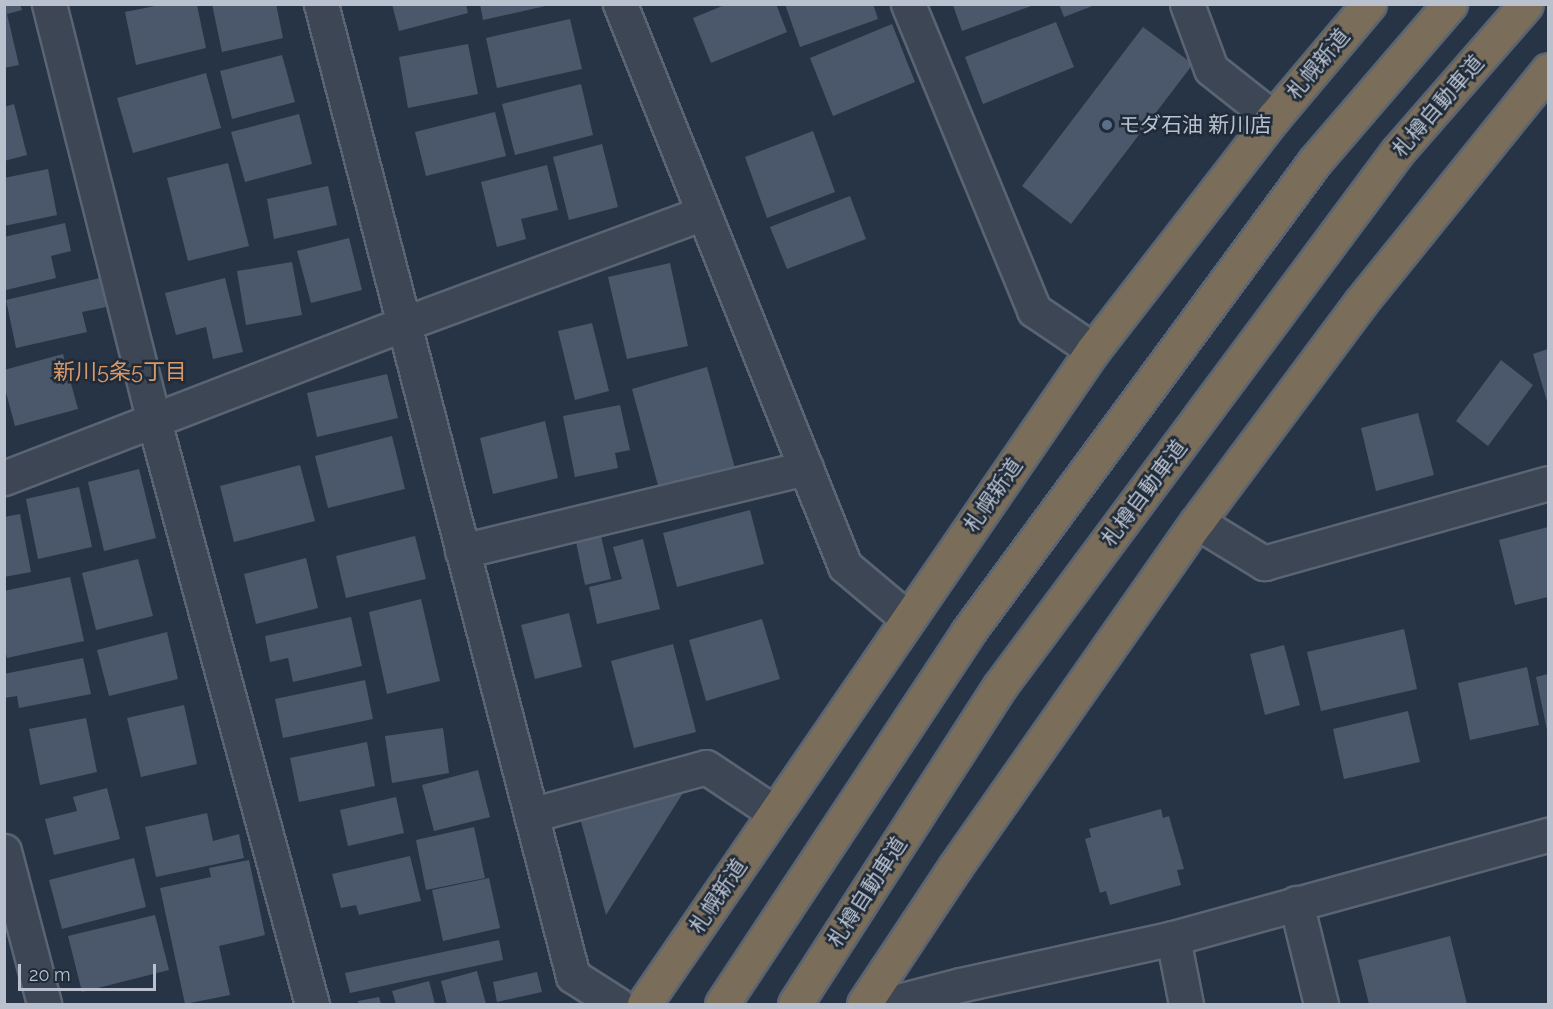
<!DOCTYPE html>
<meta charset="utf-8">
<style>
body{margin:0}
#map{position:relative;width:1553px;height:1009px;overflow:hidden;background:#273445;font-family:Raleway,"Noto Sans JP",sans-serif}
div>[style]{position:absolute}
.building>*{inset:0;background:#4b586b}
.roads{filter:drop-shadow(2px 0 #5a6472) drop-shadow(-2px 0 #5a6472) drop-shadow(0 2px #5a6472) drop-shadow(0 -2px #5a6472)}
.minor>*{height:33px;margin:-16.5px;padding:0 16.5px;transform-origin:16.5px;border-radius:16.5px;background:#3c4654}
.highway>*{height:33px;margin:-16.5px;padding:0 16.5px;transform-origin:16.5px;border-radius:16.5px;background:#7a6d59}
.dots>*{width:16px;height:16px;translate:-50% -50%;box-sizing:border-box;border:3px solid #202b3a;border-radius:50%}
span{translate:-50% -50%;white-space:nowrap;text-align:center;line-height:1.15;-webkit-text-stroke:5px #202b3a;paint-order:stroke}
.street-label{font-size:21px;color:#b9c1ce}
.poi-label{font-size:21px;color:#b9c1ce}
.left{translate:0 -50%;text-align:left}
.neighbourhood-label{font-size:22px;color:#d99969}
.frame{position:absolute;inset:0;border:6px solid #b9c1ce;pointer-events:none}
.scale{position:absolute;left:18px;top:964px;width:138px;height:27px;box-sizing:border-box;border:3px solid #b9c1ce;border-top:0;padding-left:8px;font-size:18px;line-height:21px;white-space:nowrap;color:#b9c1ce;-webkit-text-stroke:4px #202b3a;paint-order:stroke}
</style>
<div id="map">
<div class="building">
<div style="clip-path:polygon(4px 4px,20px 4px,22px 10px,7px 14px,19px 65px,4px 68px)"></div>
<div style="clip-path:polygon(212px 4px,276px 4px,283px 38px,222px 52px)"></div>
<div style="clip-path:polygon(392px 4px,466px 4px,468px 13px,399px 31px)"></div>
<div style="clip-path:polygon(480px 4px,550px 4px,550px 5px,483px 20px)"></div>
<div style="clip-path:polygon(727px 4px,776px 4px,787px 32px,711px 63px,693px 18px)"></div>
<div style="clip-path:polygon(785px 4px,873px 4px,878px 19px,800px 47px)"></div>
<div style="clip-path:polygon(1059px 4px,1095px 4px,1095px 5px,1064px 17px)"></div>
<div style="clip-path:polygon(160px 5px,197px 5px,206px 48px,136px 65px,125px 12px)"></div>
<div style="clip-path:polygon(953px 5px,1034px 5px,962px 31px)"></div>
<div style="clip-path:polygon(570px 19px,582px 69px,497px 88px,486px 38px)"></div>
<div style="clip-path:polygon(1056px 22px,1074px 67px,983px 104px,965px 57px)"></div>
<div style="clip-path:polygon(892px 24px,915px 82px,833px 116px,810px 58px)"></div>
<div style="clip-path:polygon(1143px 27px,1193px 64px,1071px 224px,1022px 186px)"></div>
<div style="clip-path:polygon(468px 44px,478px 94px,408px 108px,399px 57px)"></div>
<div style="clip-path:polygon(282px 55px,295px 102px,232px 119px,220px 71px)"></div>
<div style="clip-path:polygon(206px 73px,221px 128px,133px 153px,117px 98px)"></div>
<div style="clip-path:polygon(581px 84px,593px 135px,515px 155px,502px 104px)"></div>
<div style="clip-path:polygon(14px 104px,27px 155px,4px 161px,4px 107px)"></div>
<div style="clip-path:polygon(495px 112px,506px 156px,426px 176px,415px 132px)"></div>
<div style="clip-path:polygon(299px 114px,312px 164px,245px 182px,231px 132px)"></div>
<div style="clip-path:polygon(813px 131px,835px 192px,767px 218px,745px 157px)"></div>
<div style="clip-path:polygon(602px 144px,618px 207px,569px 220px,553px 157px)"></div>
<div style="clip-path:polygon(228px 163px,249px 246px,188px 261px,167px 178px)"></div>
<div style="clip-path:polygon(547px 165px,558px 210px,521px 219px,526px 239px,497px 247px,481px 182px)"></div>
<div style="clip-path:polygon(48px 169px,57px 215px,4px 226px,4px 178px)"></div>
<div style="clip-path:polygon(328px 186px,337px 225px,274px 239px,267px 199px)"></div>
<div style="clip-path:polygon(850px 196px,866px 239px,787px 269px,770px 227px)"></div>
<div style="clip-path:polygon(65px 223px,71px 251px,51px 256px,56px 278px,6px 290px,4px 237px)"></div>
<div style="clip-path:polygon(349px 238px,362px 290px,311px 303px,297px 251px)"></div>
<div style="clip-path:polygon(292px 262px,302px 315px,246px 325px,237px 271px)"></div>
<div style="clip-path:polygon(670px 263px,688px 346px,627px 359px,608px 277px)"></div>
<div style="clip-path:polygon(100px 278px,106px 307px,82px 312px,87px 332px,16px 348px,6px 300px)"></div>
<div style="clip-path:polygon(225px 278px,243px 352px,213px 359px,206px 327px,176px 335px,165px 293px)"></div>
<div style="clip-path:polygon(592px 323px,609px 391px,575px 400px,558px 331px)"></div>
<div style="clip-path:polygon(1548px 349px,1548px 401px,1547px 401px,1533px 354px)"></div>
<div style="clip-path:polygon(63px 354px,78px 409px,15px 426px,4px 385px,4px 370px)"></div>
<div style="clip-path:polygon(1501px 360px,1533px 385px,1488px 446px,1456px 421px)"></div>
<div style="clip-path:polygon(707px 367px,736px 472px,660px 493px,632px 389px)"></div>
<div style="clip-path:polygon(387px 374px,398px 418px,317px 437px,307px 393px)"></div>
<div style="clip-path:polygon(620px 405px,630px 450px,615px 453px,618px 468px,575px 477px,563px 416px)"></div>
<div style="clip-path:polygon(1418px 413px,1434px 475px,1376px 491px,1361px 428px)"></div>
<div style="clip-path:polygon(545px 421px,558px 478px,493px 494px,480px 438px)"></div>
<div style="clip-path:polygon(392px 436px,405px 489px,328px 508px,315px 456px)"></div>
<div style="clip-path:polygon(300px 465px,315px 521px,234px 542px,220px 486px)"></div>
<div style="clip-path:polygon(139px 469px,156px 538px,104px 551px,88px 482px)"></div>
<div style="clip-path:polygon(79px 487px,92px 547px,38px 559px,26px 499px)"></div>
<div style="clip-path:polygon(750px 510px,764px 564px,677px 587px,663px 533px)"></div>
<div style="clip-path:polygon(20px 514px,31px 572px,4px 577px,4px 517px)"></div>
<div style="clip-path:polygon(1548px 527px,1548px 597px,1515px 605px,1499px 540px)"></div>
<div style="clip-path:polygon(415px 536px,426px 579px,346px 598px,336px 556px)"></div>
<div style="clip-path:polygon(601px 536px,611px 579px,585px 585px,576px 542px)"></div>
<div style="clip-path:polygon(643px 539px,660px 609px,597px 624px,589px 587px,622px 579px,613px 547px)"></div>
<div style="clip-path:polygon(306px 558px,318px 608px,256px 624px,244px 574px)"></div>
<div style="clip-path:polygon(138px 559px,153px 616px,96px 630px,82px 573px)"></div>
<div style="clip-path:polygon(70px 577px,84px 641px,7px 658px,4px 645px,4px 591px)"></div>
<div style="clip-path:polygon(421px 599px,440px 681px,387px 694px,369px 612px)"></div>
<div style="clip-path:polygon(569px 613px,582px 667px,535px 679px,521px 625px)"></div>
<div style="clip-path:polygon(351px 617px,362px 666px,293px 682px,288px 658px,270px 662px,265px 636px)"></div>
<div style="clip-path:polygon(762px 619px,780px 679px,706px 701px,689px 640px)"></div>
<div style="clip-path:polygon(1404px 629px,1417px 689px,1321px 711px,1307px 652px)"></div>
<div style="clip-path:polygon(167px 632px,178px 679px,109px 696px,97px 650px)"></div>
<div style="clip-path:polygon(673px 644px,696px 732px,634px 748px,611px 661px)"></div>
<div style="clip-path:polygon(1284px 645px,1300px 705px,1265px 715px,1250px 654px)"></div>
<div style="clip-path:polygon(83px 658px,91px 694px,19px 708px,17px 696px,4px 698px,4px 674px)"></div>
<div style="clip-path:polygon(1527px 667px,1539px 725px,1470px 740px,1458px 683px)"></div>
<div style="clip-path:polygon(1548px 674px,1548px 730px,1547px 730px,1536px 677px)"></div>
<div style="clip-path:polygon(365px 680px,373px 719px,283px 738px,275px 699px)"></div>
<div style="clip-path:polygon(184px 705px,197px 764px,141px 777px,127px 718px)"></div>
<div style="clip-path:polygon(1408px 711px,1420px 762px,1344px 779px,1333px 729px)"></div>
<div style="clip-path:polygon(86px 718px,97px 772px,40px 785px,29px 729px)"></div>
<div style="clip-path:polygon(443px 728px,449px 773px,392px 783px,385px 736px)"></div>
<div style="clip-path:polygon(367px 742px,375px 786px,299px 802px,290px 758px)"></div>
<div style="clip-path:polygon(478px 770px,490px 817px,434px 831px,422px 785px)"></div>
<div style="clip-path:polygon(688px 785px,606px 915px,579px 814px)"></div>
<div style="clip-path:polygon(107px 788px,120px 839px,54px 855px,45px 819px,77px 811px,73px 797px)"></div>
<div style="clip-path:polygon(396px 797px,404px 833px,348px 846px,340px 810px)"></div>
<div style="clip-path:polygon(1161px 809px,1163px 818px,1169px 816px,1184px 869px,1177px 870px,1181px 885px,1110px 905px,1106px 891px,1100px 893px,1085px 839px,1091px 837px,1089px 829px)"></div>
<div style="clip-path:polygon(207px 813px,213px 841px,239px 834px,244px 858px,156px 877px,145px 827px)"></div>
<div style="clip-path:polygon(474px 827px,485px 878px,426px 890px,416px 840px)"></div>
<div style="clip-path:polygon(410px 856px,421px 901px,359px 915px,356px 905px,341px 908px,332px 874px)"></div>
<div style="clip-path:polygon(134px 858px,146px 907px,62px 929px,49px 880px)"></div>
<div style="clip-path:polygon(249px 860px,265px 935px,219px 946px,230px 995px,185px 1004px,160px 888px,211px 877px,209px 868px)"></div>
<div style="clip-path:polygon(489px 878px,500px 928px,443px 941px,432px 890px)"></div>
<div style="clip-path:polygon(155px 915px,169px 970px,82px 992px,68px 936px)"></div>
<div style="clip-path:polygon(1450px 936px,1467px 1004px,1369px 1004px,1358px 960px)"></div>
<div style="clip-path:polygon(499px 940px,503px 960px,350px 993px,345px 973px)"></div>
<div style="clip-path:polygon(477px 971px,486px 1004px,447px 1004px,441px 981px)"></div>
<div style="clip-path:polygon(537px 972px,542px 992px,497px 1002px,493px 982px)"></div>
<div style="clip-path:polygon(429px 981px,435px 1004px,396px 1004px,392px 991px)"></div>
<div style="clip-path:polygon(379px 997px,381px 1004px,359px 1004px,358px 1001px)"></div>
</div>
<div class="roads">
<div class="minor">
<div style="left:49px;top:4px;width:430px;rotate:75.9deg"></div>
<div style="left:154px;top:421px;width:604px;rotate:74.84deg"></div>
<div style="left:321px;top:4px;width:1004px;rotate:75.47deg"></div>
<div style="left:573px;top:976px;width:52px;rotate:32.5deg"></div>
<div style="left:620px;top:4px;width:605px;rotate:68.18deg"></div>
<div style="left:845px;top:566px;width:82px;rotate:40.1deg"></div>
<div style="left:908px;top:4px;width:331px;rotate:67.6deg"></div>
<div style="left:1034px;top:310px;width:71px;rotate:34.1deg"></div>
<div style="left:1187px;top:4px;width:69px;rotate:69.7deg"></div>
<div style="left:1211px;top:69px;width:79px;rotate:38.3deg"></div>
<div style="left:4px;top:478px;width:428px;rotate:-21.1deg"></div>
<div style="left:403px;top:324px;width:320px;rotate:-20.3deg"></div>
<div style="left:1197px;top:522px;width:79px;rotate:31.5deg"></div>
<div style="left:1264px;top:563px;width:295px;rotate:-15.7deg"></div>
<div style="left:462px;top:551px;width:354px;rotate:-13.6deg"></div>
<div style="left:531px;top:815px;width:181px;rotate:-15.3deg"></div>
<div style="left:706px;top:767px;width:83px;rotate:33.7deg"></div>
<div style="left:4px;top:851px;width:158px;rotate:75.3deg"></div>
<div style="left:1296px;top:903px;width:104px;rotate:76.1deg"></div>
<div style="left:1173px;top:938px;width:67px;rotate:78.9deg"></div>
<div style="left:887px;top:1004px;width:75px;rotate:-14.6deg"></div>
<div style="left:960px;top:985px;width:218px;rotate:-12.4deg"></div>
<div style="left:1173px;top:938px;width:389px;rotate:-15.4deg"></div>
</div>
<div class="highway">
<div style="left:644px;top:1004px;width:793px;rotate:-55.53deg"></div>
<div style="left:1093px;top:350px;width:294px;rotate:-52.2deg"></div>
<div style="left:1273px;top:118px;width:149px;rotate:-49.9deg"></div>
<div style="left:722px;top:1004px;width:446px;rotate:-56.5deg"></div>
<div style="left:968px;top:632px;width:585px;rotate:-53.62deg"></div>
<div style="left:1315px;top:161px;width:207px;rotate:-49.3deg"></div>
<div style="left:795px;top:1004px;width:378px;rotate:-57.2deg"></div>
<div style="left:1000px;top:686px;width:665px;rotate:-53.37deg"></div>
<div style="left:1397px;top:152px;width:196px;rotate:-48.9deg"></div>
<div style="left:864px;top:1004px;width:164px;rotate:-56.4deg"></div>
<div style="left:955px;top:867px;width:421px;rotate:-55deg"></div>
<div style="left:1197px;top:522px;width:274px;rotate:-53.3deg"></div>
<div style="left:1361px;top:302px;width:298px;rotate:-51.1deg"></div>
</div>
</div>
<div class="dots">
<div style="left:1107px;top:125px;background:#5c6f8a"></div>
</div>
<div class="street-label">
<span style="left:1318px;top:64px;rotate:-50deg">札幌新道</span>
<span style="left:1438px;top:106px;rotate:-49deg">札樽自動車道</span>
<span style="left:1144px;top:493px;rotate:-53deg">札樽自動車道</span>
<span style="left:993px;top:495px;rotate:-55deg">札幌新道</span>
<span style="left:867px;top:892px;rotate:-57deg">札樽自動車道</span>
<span style="left:718px;top:896px;rotate:-56deg">札幌新道</span>
</div>
<div class="poi-label">
<span class="left" style="left:1119px;top:125px">モダ石油 新川店</span>
</div>
<div class="neighbourhood-label">
<span style="left:120px;top:372px">新川5条5丁目</span>
</div>
<div class="frame"></div>
<div class="scale">20 m</div>
</div>
